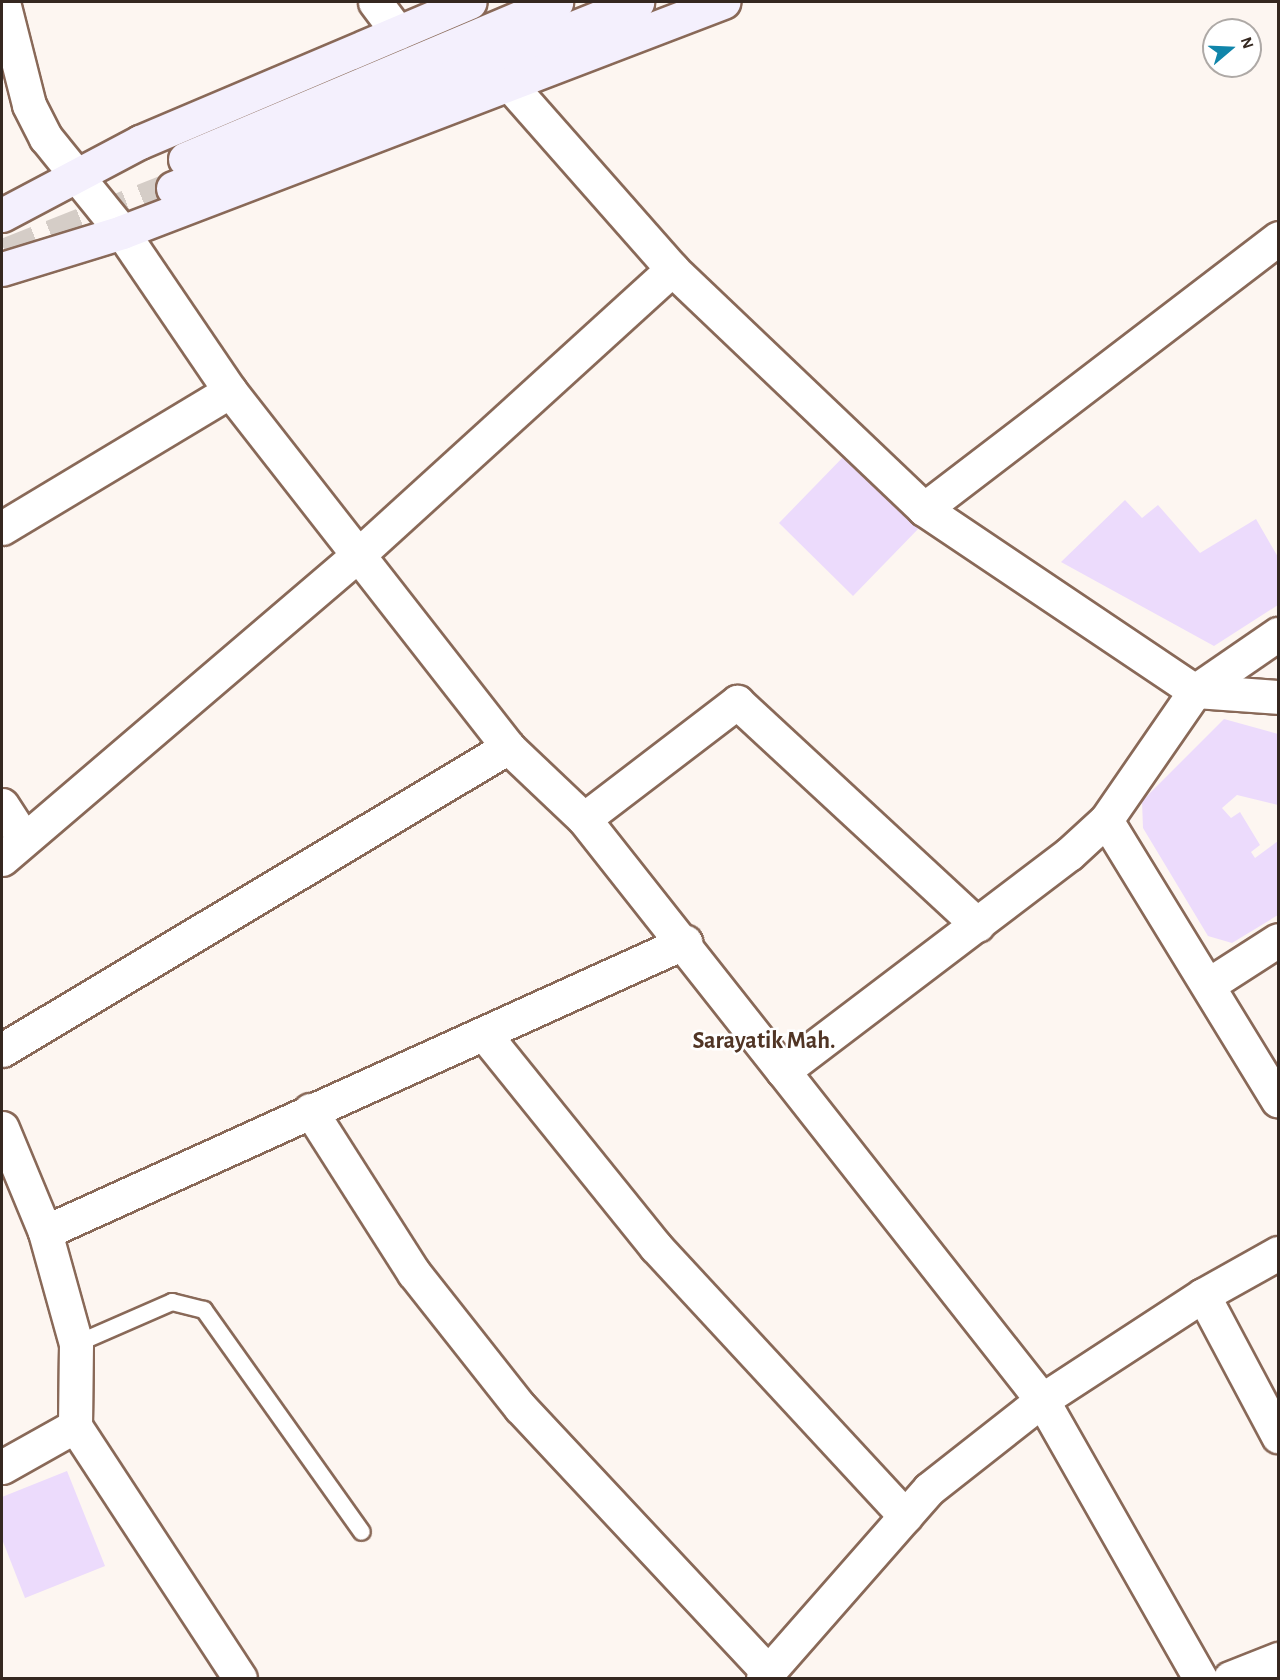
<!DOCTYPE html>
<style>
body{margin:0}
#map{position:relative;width:1280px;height:1680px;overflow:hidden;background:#fdf6f1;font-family:"Alegreya Sans",sans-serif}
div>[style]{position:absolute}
.building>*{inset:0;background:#ecdbfc}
.secondary-tunnel>*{height:33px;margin-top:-16.5px;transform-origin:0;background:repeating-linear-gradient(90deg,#d5cdc7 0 33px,transparent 0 49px)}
.roads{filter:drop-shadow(2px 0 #896958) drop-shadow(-2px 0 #896958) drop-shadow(0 2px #896958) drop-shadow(0 -2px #896958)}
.service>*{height:16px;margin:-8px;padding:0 8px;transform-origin:8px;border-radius:8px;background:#fff}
.minor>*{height:33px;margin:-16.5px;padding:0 16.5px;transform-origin:16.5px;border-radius:16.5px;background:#fff}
.secondary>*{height:33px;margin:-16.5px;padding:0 16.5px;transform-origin:16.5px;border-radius:16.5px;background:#f4f0fd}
span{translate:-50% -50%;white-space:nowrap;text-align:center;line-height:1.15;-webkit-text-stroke:5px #fff;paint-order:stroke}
.district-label{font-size:24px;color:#513525;font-weight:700}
.frame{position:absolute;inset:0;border:3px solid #352820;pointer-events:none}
.north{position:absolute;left:1202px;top:18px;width:60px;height:60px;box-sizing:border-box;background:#fff;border:2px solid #aea9a6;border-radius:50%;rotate:71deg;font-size:16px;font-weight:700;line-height:24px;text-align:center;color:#352820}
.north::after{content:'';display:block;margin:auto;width:21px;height:27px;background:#1085aa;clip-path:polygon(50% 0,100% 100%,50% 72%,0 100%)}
</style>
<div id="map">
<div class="building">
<div style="clip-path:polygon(847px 453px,921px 526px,853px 596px,779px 523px)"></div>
<div style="clip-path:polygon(1125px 500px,1142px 518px,1158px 505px,1200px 553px,1256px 519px,1278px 557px,1278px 605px,1214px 646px,1061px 562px)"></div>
<div style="clip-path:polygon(1224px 719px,1278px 734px,1278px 805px,1237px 795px,1222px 808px,1231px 818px,1240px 812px,1260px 845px,1251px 852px,1255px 858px,1278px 841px,1278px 915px,1232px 943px,1208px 936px,1143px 828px,1142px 801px)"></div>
<div style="clip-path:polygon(67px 1471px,105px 1566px,25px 1598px,2px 1539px,2px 1497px)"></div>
</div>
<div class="secondary-tunnel">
<div style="left:6px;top:254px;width:180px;rotate:-21.6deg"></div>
</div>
<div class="roads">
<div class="service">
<div style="left:76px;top:1344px;width:105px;rotate:-23.6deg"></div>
<div style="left:172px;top:1302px;width:33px;rotate:14deg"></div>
<div style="left:204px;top:1310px;width:272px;rotate:54.6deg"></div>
</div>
<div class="minor">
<div style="left:3px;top:2px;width:106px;rotate:75.8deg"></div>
<div style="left:29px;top:105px;width:37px;rotate:63deg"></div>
<div style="left:46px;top:138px;width:121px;rotate:51deg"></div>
<div style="left:122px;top:232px;width:192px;rotate:55.8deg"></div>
<div style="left:230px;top:391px;width:452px;rotate:52deg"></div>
<div style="left:508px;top:747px;width:105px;rotate:43.5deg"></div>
<div style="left:584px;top:819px;width:321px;rotate:51.7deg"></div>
<div style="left:375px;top:2px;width:38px;rotate:53deg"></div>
<div style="left:510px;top:85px;width:245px;rotate:48.6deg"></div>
<div style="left:672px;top:269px;width:348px;rotate:43.6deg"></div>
<div style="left:924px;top:509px;width:326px;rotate:33.9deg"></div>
<div style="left:1195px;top:691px;width:83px;rotate:4.1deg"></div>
<div style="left:924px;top:509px;width:446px;rotate:-37.4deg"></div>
<div style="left:2px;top:528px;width:266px;rotate:-31deg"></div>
<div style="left:2px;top:805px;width:38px;rotate:57deg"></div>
<div style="left:584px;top:819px;width:193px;rotate:-37.4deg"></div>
<div style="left:737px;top:702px;width:328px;rotate:42.8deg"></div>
<div style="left:1106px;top:820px;width:329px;rotate:58.5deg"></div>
<div style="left:2px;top:859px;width:468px;rotate:-40.5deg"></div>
<div style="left:358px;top:555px;width:425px;rotate:-42.3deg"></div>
<div style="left:1208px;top:985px;width:83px;rotate:-32.7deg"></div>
<div style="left:485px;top:1035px;width:272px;rotate:51.1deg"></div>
<div style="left:656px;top:1247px;width:367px;rotate:47.2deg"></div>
<div style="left:2px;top:1050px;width:590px;rotate:-30.91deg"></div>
<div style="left:310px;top:1110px;width:193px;rotate:57.5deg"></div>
<div style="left:414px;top:1273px;width:171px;rotate:51.7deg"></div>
<div style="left:520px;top:1407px;width:363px;rotate:46.9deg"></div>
<div style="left:2px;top:1128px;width:113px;rotate:67.5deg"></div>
<div style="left:45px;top:1232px;width:116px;rotate:74.5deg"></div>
<div style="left:76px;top:1344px;width:82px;rotate:90.7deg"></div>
<div style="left:45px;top:1232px;width:703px;rotate:-24.38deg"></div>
<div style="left:1203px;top:1295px;width:160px;rotate:62deg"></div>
<div style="left:2px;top:1467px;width:84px;rotate:-29.3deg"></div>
<div style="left:75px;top:1426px;width:301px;rotate:56.8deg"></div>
<div style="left:763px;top:1678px;width:252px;rotate:-48.7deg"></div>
<div style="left:929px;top:1489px;width:144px;rotate:-38.2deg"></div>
<div style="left:1042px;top:1400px;width:419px;rotate:-128.2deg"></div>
<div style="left:783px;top:1071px;width:359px;rotate:-37.2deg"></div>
<div style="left:1069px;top:854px;width:50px;rotate:-42.6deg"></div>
<div style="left:1106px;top:820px;width:157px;rotate:-55.4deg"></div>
<div style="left:1195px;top:691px;width:101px;rotate:-34.5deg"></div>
<div style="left:1200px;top:1678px;width:320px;rotate:-119.6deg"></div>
<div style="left:1042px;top:1400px;width:192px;rotate:-33.1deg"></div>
<div style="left:1203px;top:1295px;width:86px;rotate:-29.2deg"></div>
<div style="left:1230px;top:1678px;width:52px;rotate:-21.6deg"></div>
</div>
<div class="secondary">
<div style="left:185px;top:159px;width:403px;rotate:-22.9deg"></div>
<div style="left:173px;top:188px;width:500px;rotate:-21.8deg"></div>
<div style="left:2px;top:215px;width:156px;rotate:-27.9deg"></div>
<div style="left:140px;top:142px;width:358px;rotate:-23deg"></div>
<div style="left:2px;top:269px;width:126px;rotate:-17.1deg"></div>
<div style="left:122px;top:232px;width:644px;rotate:-20.94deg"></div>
</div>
</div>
<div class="district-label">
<span style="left:764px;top:1042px">Sarayatik Mah.</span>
</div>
<div class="frame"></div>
<div class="north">N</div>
</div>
